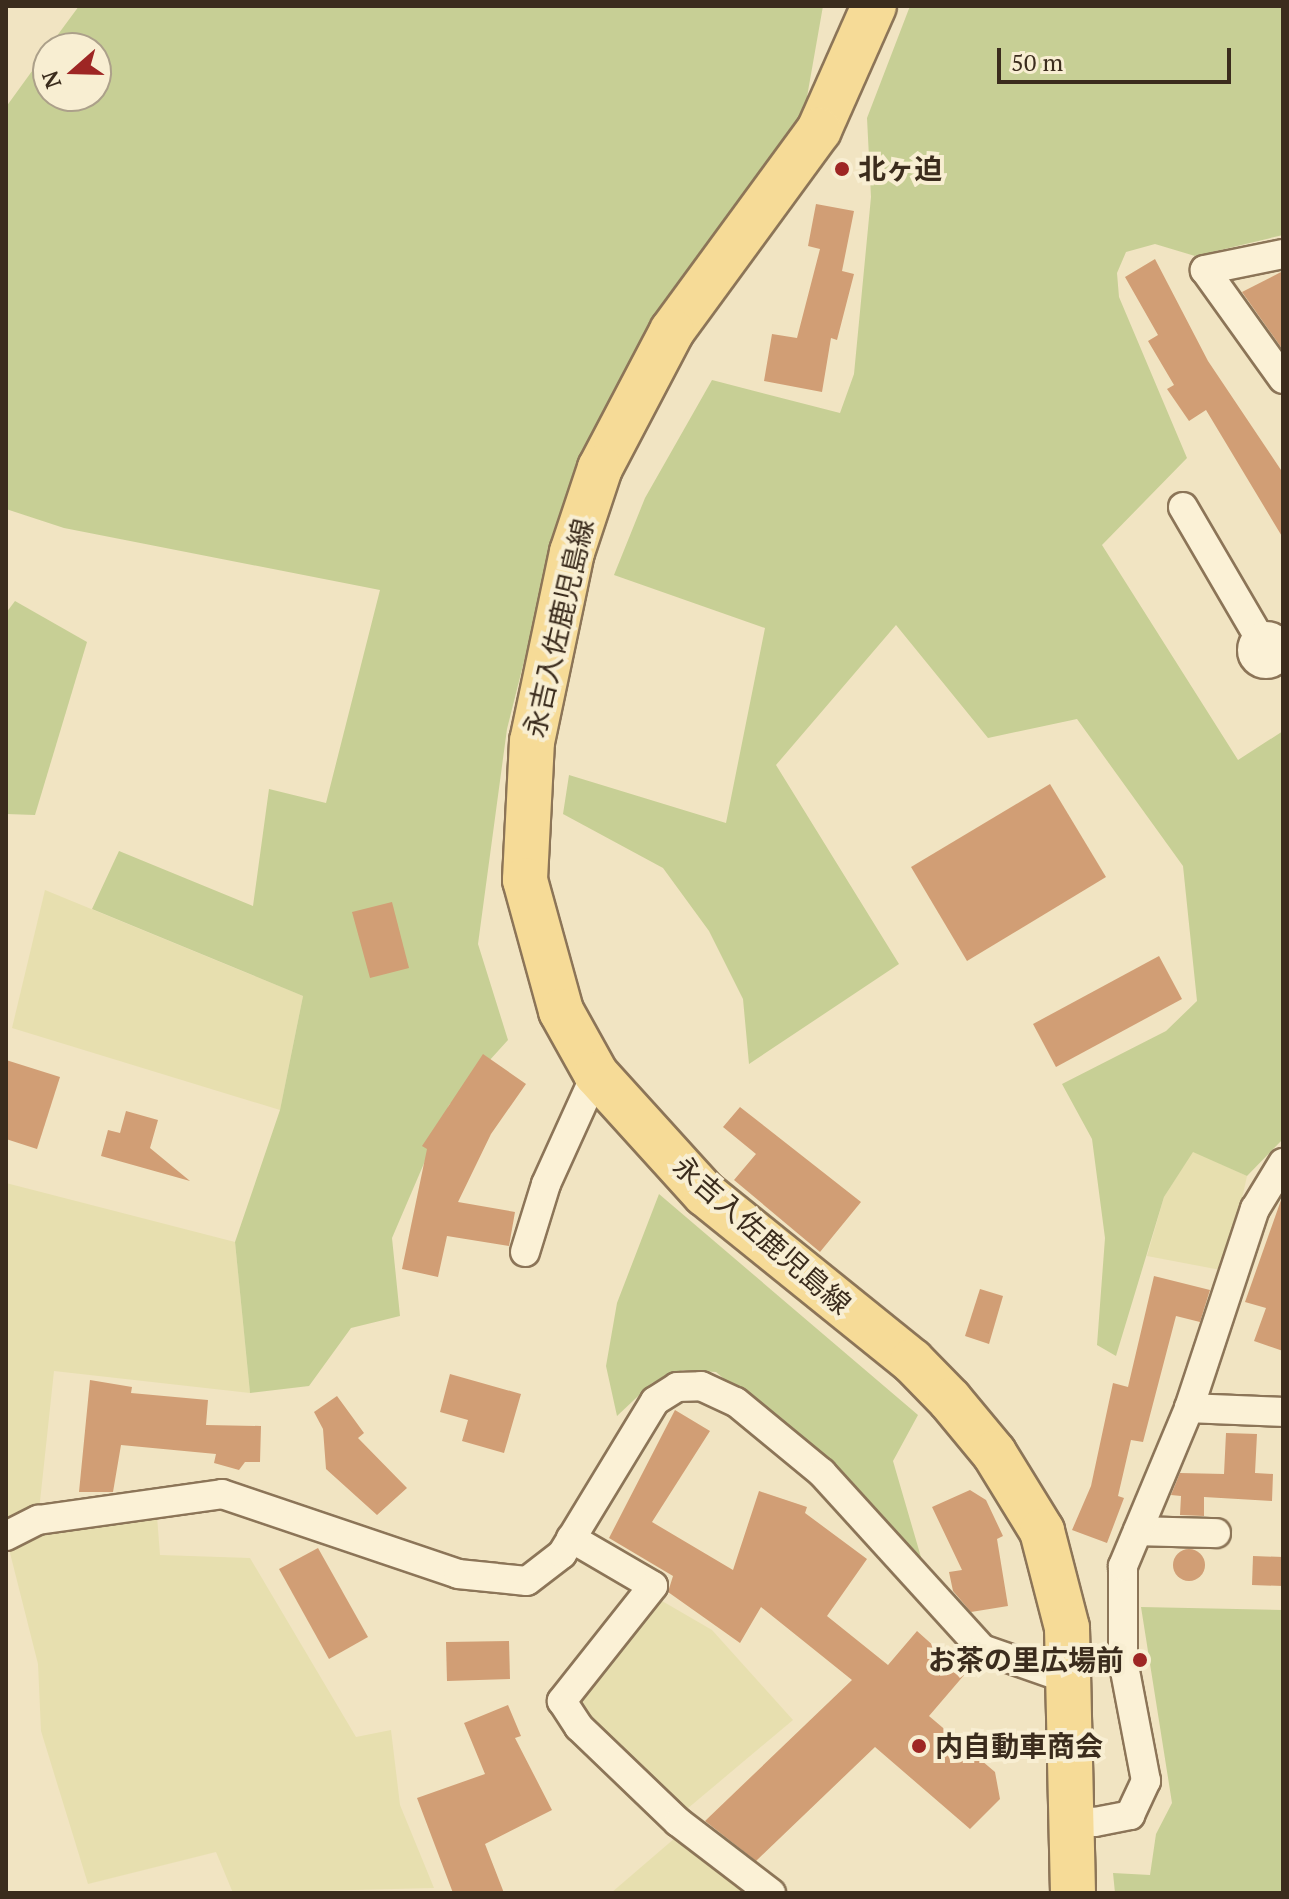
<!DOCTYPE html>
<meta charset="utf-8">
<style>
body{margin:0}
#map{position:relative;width:1289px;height:1899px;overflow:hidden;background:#f1e4c2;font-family:"PT Serif","Noto Sans JP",serif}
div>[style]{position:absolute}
.farmland>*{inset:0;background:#e7dfaf}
.green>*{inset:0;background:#c7cf95}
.building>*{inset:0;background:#d19e75}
.round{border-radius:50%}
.roads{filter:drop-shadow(2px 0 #8c7558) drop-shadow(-2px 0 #8c7558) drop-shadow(0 2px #8c7558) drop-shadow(0 -2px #8c7558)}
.minor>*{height:28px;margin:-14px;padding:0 14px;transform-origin:14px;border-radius:14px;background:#fbf1d6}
.minor>.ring{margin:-14px;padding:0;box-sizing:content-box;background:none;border:28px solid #fbf1d6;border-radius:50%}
.primary>*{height:44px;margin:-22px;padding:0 22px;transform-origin:22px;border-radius:22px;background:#f6db97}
.dots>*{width:22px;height:22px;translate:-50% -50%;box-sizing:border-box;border:4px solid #f8eed2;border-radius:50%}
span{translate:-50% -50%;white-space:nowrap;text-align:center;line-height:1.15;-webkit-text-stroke:8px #f8eed2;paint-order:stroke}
.poi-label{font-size:28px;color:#3b2c1d;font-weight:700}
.left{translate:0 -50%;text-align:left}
.right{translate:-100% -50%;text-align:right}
.street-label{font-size:28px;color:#3b2c1d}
.frame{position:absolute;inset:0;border:8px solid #3b2c1d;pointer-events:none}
.north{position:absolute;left:32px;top:32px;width:80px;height:80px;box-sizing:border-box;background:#f8eed2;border:2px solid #aca08a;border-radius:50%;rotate:250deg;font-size:22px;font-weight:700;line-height:32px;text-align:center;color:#3b2c1d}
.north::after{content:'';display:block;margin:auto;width:28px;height:36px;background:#9e2624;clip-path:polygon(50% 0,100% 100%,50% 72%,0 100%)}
.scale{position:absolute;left:997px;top:48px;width:234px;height:36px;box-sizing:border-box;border:4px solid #3b2c1d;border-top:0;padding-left:10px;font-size:24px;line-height:28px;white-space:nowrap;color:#3b2c1d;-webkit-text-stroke:6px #f8eed2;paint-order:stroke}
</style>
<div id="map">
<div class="farmland">
<div style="clip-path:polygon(45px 890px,303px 996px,280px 1110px,12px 1028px)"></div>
<div style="clip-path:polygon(1193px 1151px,1247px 1176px,1226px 1271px,1147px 1256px,1164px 1197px)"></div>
<div style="clip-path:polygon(6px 1183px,235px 1242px,250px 1393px,54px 1371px,38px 1520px,6px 1517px)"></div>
<div style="clip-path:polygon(157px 1516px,160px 1555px,250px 1558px,356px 1737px,391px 1730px,400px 1805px,434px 1888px,233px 1893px,216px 1852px,88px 1884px,41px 1731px,38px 1664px,9px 1549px,45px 1533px)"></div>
<div style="clip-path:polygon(650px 1594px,712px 1630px,793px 1720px,681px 1814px,576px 1701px)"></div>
<div style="clip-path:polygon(675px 1838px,744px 1893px,611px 1893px)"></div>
</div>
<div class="green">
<div style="clip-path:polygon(79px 6px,823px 6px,804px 114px,647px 331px,560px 518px,507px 729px,478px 944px,508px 1040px,449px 1105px,392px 1238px,400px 1316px,351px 1328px,309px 1386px,250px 1393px,235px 1242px,280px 1110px,303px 996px,92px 909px,119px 851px,253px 906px,269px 789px,326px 803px,380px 590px,64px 528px,6px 509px,6px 107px,48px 49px,48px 96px,96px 96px,96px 48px,48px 48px)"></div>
<div style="clip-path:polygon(910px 6px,1283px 6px,1283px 235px,1195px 256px,1155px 244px,1126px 252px,1117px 273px,1119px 297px,1187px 458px,1102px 545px,1238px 760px,1283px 731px,1283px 1139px,1247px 1176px,1193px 1152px,1164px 1197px,1116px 1356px,1097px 1345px,1105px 1238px,1092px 1139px,1062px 1084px,1166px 1031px,1197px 1001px,1183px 866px,1077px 719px,988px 738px,896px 625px,776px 765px,899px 964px,749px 1064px,743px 999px,709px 931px,663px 868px,563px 814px,569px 775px,726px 823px,765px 628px,614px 575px,645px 498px,712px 380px,840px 413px,854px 374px,871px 197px,867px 118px)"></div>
<div style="clip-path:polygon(15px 601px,87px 642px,35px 815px,6px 814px,6px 613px)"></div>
<div style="clip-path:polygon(659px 1194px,918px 1415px,893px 1461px,923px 1564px,845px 1482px,716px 1372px,683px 1370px,652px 1383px,617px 1416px,606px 1366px,617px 1303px)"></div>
<div style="clip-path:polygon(1141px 1607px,1283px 1610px,1283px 1893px,1115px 1893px,1113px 1873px,1150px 1875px,1156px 1834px,1172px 1803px)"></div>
</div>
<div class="building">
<div style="clip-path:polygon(816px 204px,854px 211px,842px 271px,854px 274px,837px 340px,831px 338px,822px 392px,764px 381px,772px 334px,797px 338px,820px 249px,808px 246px)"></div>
<div style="clip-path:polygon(1155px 259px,1208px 361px,1283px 473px,1283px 538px,1206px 410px,1189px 421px,1167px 389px,1174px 385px,1148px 341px,1158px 335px,1125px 277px)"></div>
<div style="clip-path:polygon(1283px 271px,1283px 350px,1242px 292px)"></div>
<div style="clip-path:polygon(1050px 784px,1106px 877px,967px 961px,911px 867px)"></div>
<div style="clip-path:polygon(392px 902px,409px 968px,370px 978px,352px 912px)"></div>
<div style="clip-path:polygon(1159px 956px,1182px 999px,1056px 1067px,1033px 1024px)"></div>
<div style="clip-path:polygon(483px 1054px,526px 1084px,491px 1134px,458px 1202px,515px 1212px,509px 1246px,447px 1236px,438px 1277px,402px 1269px,427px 1149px,422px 1146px)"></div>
<div style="clip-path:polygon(6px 1060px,60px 1077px,37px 1149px,6px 1139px)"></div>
<div style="clip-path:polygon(740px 1107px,861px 1202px,820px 1252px,734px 1180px,756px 1154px,723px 1127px)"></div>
<div style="clip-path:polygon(126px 1111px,158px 1120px,150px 1148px,190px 1181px,101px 1156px,108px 1130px,120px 1133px)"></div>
<div style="clip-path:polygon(1281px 1200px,1283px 1200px,1283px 1351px,1254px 1341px,1266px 1308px,1245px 1302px)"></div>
<div style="clip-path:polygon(1154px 1276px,1210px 1290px,1200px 1322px,1176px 1316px,1143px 1442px,1131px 1440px,1118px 1496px,1124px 1498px,1107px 1543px,1072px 1530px,1091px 1486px,1113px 1383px,1128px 1387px)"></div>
<div style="clip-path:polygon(980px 1289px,1003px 1296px,989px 1344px,965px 1336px)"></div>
<div style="clip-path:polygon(450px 1374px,521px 1394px,504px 1453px,462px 1441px,468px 1420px,440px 1412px)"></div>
<div style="clip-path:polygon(90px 1380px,132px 1387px,131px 1393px,208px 1400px,206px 1425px,261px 1426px,260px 1462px,245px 1462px,239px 1470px,214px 1463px,216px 1454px,121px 1445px,113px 1492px,79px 1492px)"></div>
<div style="clip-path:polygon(337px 1396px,364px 1433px,358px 1438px,407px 1488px,377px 1515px,326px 1469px,323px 1429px,314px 1412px)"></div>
<div style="clip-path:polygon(675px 1410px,710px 1431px,652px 1522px,733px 1570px,759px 1491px,807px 1507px,805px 1513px,867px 1559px,827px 1616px,888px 1665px,917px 1631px,965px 1674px,929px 1716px,995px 1772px,1000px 1799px,970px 1829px,875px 1747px,756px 1861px,705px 1821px,852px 1680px,761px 1607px,740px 1643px,668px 1592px,673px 1576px,609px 1538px)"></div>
<div style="clip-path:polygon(1226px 1433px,1257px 1434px,1255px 1473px,1273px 1474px,1272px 1501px,1204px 1497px,1204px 1516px,1180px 1515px,1181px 1496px,1171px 1495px,1180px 1473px,1224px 1474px)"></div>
<div style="clip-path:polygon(970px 1490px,986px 1500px,1003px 1536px,997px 1539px,1008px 1606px,971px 1612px,953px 1591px,949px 1572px,962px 1570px,932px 1507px)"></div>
<div style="clip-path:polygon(318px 1548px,368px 1637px,329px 1659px,279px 1569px)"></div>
<div class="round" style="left:1173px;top:1549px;width:32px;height:32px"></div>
<div style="clip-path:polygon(1253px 1556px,1283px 1557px,1283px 1586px,1252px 1585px)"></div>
<div style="clip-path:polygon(509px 1641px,510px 1679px,447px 1681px,446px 1642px)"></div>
<div style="clip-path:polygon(508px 1705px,521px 1736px,515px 1738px,552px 1810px,485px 1844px,504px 1893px,453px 1893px,417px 1798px,485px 1774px,464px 1723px)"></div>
</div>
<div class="roads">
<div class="minor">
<div style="left:1283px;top:254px;width:80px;rotate:168.4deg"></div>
<div style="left:1205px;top:270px;width:134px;rotate:54.4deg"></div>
<div style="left:1183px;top:507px;width:151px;rotate:59.7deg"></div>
<div class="ring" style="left:1252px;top:636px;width:0;height:0"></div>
<div style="left:525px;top:1252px;width:71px;rotate:-72.8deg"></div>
<div style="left:546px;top:1184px;width:121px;rotate:-65.6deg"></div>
<div style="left:1189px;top:1408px;width:94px;rotate:2.4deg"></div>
<div style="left:1138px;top:1531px;width:78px;rotate:1.5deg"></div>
<div style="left:6px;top:1536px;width:36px;rotate:-27deg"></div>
<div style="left:38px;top:1520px;width:186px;rotate:-8deg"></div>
<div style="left:222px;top:1494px;width:249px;rotate:18.7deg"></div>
<div style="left:458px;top:1574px;width:69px;rotate:5.8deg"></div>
<div style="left:527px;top:1581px;width:44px;rotate:-37.6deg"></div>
<div style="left:562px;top:1554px;width:179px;rotate:-58.7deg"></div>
<div style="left:655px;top:1401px;width:26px;rotate:-32deg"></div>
<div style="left:677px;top:1387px;width:24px;rotate:-2deg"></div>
<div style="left:701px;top:1386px;width:38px;rotate:25deg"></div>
<div style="left:736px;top:1402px;width:112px;rotate:39.5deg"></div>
<div style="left:822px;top:1473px;width:238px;rotate:47.7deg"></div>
<div style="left:982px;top:1649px;width:94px;rotate:19.2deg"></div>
<div style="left:571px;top:1538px;width:95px;rotate:30.3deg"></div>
<div style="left:653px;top:1586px;width:147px;rotate:128.4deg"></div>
<div style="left:562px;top:1701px;width:31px;rotate:57deg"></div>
<div style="left:579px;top:1727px;width:137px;rotate:43.8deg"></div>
<div style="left:678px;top:1822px;width:117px;rotate:37.4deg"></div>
<div style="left:1067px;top:1819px;width:28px;rotate:6deg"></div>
<div style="left:1095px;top:1822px;width:36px;rotate:-11deg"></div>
<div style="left:1130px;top:1815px;width:38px;rotate:-65deg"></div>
<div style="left:1146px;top:1781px;width:123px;rotate:-100.8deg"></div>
<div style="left:1123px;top:1660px;width:94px;rotate:-90deg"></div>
<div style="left:1123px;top:1566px;width:171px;rotate:-67.3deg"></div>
<div style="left:1189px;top:1408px;width:210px;rotate:-71.7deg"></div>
<div style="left:1255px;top:1209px;width:54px;rotate:-58.7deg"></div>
</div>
<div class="primary">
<div style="left:874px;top:6px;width:136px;rotate:113.9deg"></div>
<div style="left:819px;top:130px;width:249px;rotate:126.2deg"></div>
<div style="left:672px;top:331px;width:155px;rotate:117.7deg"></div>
<div style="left:600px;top:468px;width:89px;rotate:108.4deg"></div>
<div style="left:572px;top:552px;width:193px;rotate:101.9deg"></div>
<div style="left:532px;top:741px;width:139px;rotate:92.9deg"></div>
<div style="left:525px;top:880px;width:136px;rotate:74.6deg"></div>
<div style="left:561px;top:1011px;width:72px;rotate:60.9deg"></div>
<div style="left:596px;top:1074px;width:162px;rotate:47.8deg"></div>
<div style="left:705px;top:1194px;width:266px;rotate:38.9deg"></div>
<div style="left:912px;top:1361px;width:54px;rotate:45.7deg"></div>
<div style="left:950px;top:1400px;width:69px;rotate:50.3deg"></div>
<div style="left:994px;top:1453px;width:92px;rotate:58.4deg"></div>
<div style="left:1042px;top:1531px;width:100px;rotate:75.5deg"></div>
<div style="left:1067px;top:1628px;width:265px;rotate:88.7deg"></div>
</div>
</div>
<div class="dots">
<div style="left:842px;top:169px;background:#9e2624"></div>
<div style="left:1140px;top:1660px;background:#9e2624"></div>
<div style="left:919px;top:1746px;background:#9e2624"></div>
</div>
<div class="poi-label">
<span class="left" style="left:858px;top:169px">北ヶ迫</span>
<span class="right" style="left:1124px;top:1660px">お茶の里広場前</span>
<span class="left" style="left:935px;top:1746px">内自動車商会</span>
</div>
<div class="street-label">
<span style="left:559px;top:628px;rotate:-77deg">永吉入佐鹿児島線</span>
<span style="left:762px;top:1235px;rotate:41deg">永吉入佐鹿児島線</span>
</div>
<div class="frame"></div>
<div class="north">N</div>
<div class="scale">50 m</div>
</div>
